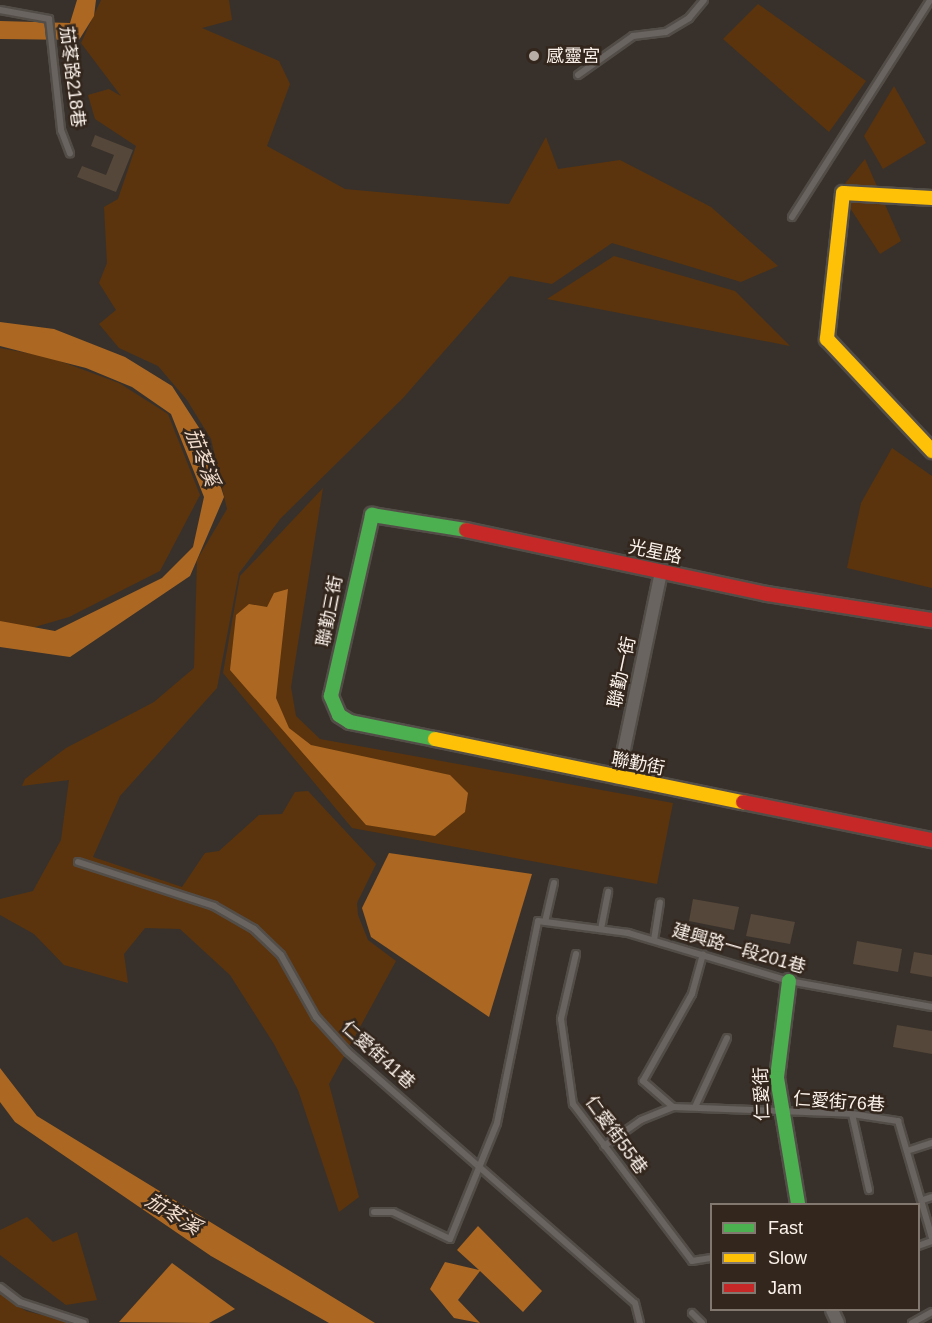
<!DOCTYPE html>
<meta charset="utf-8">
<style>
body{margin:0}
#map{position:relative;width:932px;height:1323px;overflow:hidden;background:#38312b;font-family:Helvetica,"Noto Sans TC",sans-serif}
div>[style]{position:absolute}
.green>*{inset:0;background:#5b340d}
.water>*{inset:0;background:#ac6822}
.building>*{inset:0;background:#554739}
.roads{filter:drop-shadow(2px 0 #534d48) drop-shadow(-2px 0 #534d48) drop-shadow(0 2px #534d48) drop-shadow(0 -2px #534d48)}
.lane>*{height:6px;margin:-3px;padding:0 3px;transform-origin:3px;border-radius:3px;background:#6a6460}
.street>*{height:12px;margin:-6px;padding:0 6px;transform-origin:6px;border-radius:6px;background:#6a6460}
.fast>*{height:14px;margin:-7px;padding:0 7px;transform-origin:7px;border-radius:7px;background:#4caf50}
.slow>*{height:14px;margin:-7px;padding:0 7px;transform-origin:7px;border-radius:7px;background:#ffc107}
.jam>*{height:14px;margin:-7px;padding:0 7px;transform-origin:7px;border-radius:7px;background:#c62828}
.dots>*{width:16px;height:16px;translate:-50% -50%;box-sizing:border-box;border:3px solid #33261c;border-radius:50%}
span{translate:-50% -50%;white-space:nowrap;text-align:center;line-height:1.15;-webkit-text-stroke:5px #33261c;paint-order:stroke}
.poi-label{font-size:18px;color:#fbf2eb}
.left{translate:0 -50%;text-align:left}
.street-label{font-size:18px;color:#fbf2eb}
.water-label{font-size:20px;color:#f1dccc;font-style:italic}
.legend{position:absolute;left:710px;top:1203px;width:210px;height:108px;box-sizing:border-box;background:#33261c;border:2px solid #83786f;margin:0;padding:8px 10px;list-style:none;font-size:18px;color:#fbf2eb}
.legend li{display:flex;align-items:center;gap:12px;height:30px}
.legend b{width:30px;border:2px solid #83786f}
</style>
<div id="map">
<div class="green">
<div style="clip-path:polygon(101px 0,229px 0,232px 20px,202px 28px,279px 61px,290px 84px,267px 146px,345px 189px,509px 204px,546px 137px,558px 169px,620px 160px,711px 207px,778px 266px,741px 282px,612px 243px,552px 284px,510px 276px,403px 398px,281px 518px,239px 573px,217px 688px,120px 796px,93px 857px,182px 887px,205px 853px,219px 851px,259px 815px,282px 814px,295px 792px,308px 791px,376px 864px,357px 903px,358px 915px,368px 940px,396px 961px,329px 1084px,359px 1197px,339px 1212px,298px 1090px,274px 1044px,230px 975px,180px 929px,145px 928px,124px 954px,128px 983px,64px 965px,34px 934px,0 915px,0 899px,33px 891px,61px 840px,69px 780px,22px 786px,25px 779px,66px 748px,154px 702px,194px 668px,197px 560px,227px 509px,211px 439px,187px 400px,158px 366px,119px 348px,99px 324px,116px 310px,99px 283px,107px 263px,104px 207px,118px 199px,136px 146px,95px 119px,88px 95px,109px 89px,121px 96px,81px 43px)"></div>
<div style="clip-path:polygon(758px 4px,866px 81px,829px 132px,723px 39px)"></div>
<div style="clip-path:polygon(894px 86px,926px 143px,883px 169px,864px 136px)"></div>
<div style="clip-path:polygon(865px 159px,901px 241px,880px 254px,839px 191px)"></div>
<div style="clip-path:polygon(614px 256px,735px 291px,790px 346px,547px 299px)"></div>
<div style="clip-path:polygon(0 348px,49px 357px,119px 383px,168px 414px,200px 495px,160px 571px,69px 617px,18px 632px,0 628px)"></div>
<div style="clip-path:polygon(892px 448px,932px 476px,932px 588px,847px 568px,861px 503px)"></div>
<div style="clip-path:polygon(323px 488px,291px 687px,296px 716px,320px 739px,673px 803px,657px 884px,352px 828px,223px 673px,240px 576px)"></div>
<div style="clip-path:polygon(27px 1217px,53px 1242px,77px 1232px,97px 1300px,66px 1305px,0 1255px,0 1230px)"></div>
<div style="clip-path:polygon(0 1293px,26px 1311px,74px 1323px,0 1323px)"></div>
</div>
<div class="water">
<div style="clip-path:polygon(77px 0,96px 0,94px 16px,79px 40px,0 39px,0 21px,70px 23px)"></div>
<div style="clip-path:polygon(0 322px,54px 329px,125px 357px,172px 386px,205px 437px,224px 497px,190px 576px,70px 657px,0 647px,0 621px,55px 631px,162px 578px,193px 547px,204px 497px,171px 414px,132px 387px,86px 368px,0 346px)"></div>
<div style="clip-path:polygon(288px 589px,276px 698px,289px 728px,311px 745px,450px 775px,468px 793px,465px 812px,435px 836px,366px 825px,230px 670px,236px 615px,249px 604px,267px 607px,274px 593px)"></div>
<div style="clip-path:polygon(389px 853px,532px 874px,489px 1017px,371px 937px,362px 908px)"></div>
<div style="clip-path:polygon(0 1068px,37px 1116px,375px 1323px,329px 1323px,211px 1256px,15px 1122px,0 1102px)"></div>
<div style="clip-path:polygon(478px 1226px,542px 1291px,523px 1312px,480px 1271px,458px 1300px,480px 1323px,454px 1318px,430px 1289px,445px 1262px,479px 1270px,457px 1250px)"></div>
<div style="clip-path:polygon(172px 1263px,235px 1309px,209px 1323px,119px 1322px)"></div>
</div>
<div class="building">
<div style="clip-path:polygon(95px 135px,133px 150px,116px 192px,77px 177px,82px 166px,106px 175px,114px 155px,91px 146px)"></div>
<div style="clip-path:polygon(693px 899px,739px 907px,734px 930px,689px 921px)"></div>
<div style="clip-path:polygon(751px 914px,795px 922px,790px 944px,746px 936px)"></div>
<div style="clip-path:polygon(857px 941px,902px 949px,898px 972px,853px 964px)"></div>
<div style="clip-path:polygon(914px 952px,932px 955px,932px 977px,910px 973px)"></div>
<div style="clip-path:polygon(897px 1025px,932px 1031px,932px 1054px,893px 1047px)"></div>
</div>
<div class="roads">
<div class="lane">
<div style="left:0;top:10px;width:50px;rotate:10.4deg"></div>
<div style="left:49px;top:19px;width:112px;rotate:83.8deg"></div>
<div style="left:61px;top:130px;width:25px;rotate:69deg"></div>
<div style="left:578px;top:75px;width:67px;rotate:-35.3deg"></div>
<div style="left:633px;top:36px;width:33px;rotate:-7deg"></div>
<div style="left:666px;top:32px;width:27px;rotate:-31deg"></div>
<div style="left:689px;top:18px;width:23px;rotate:-50deg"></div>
<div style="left:792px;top:217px;width:257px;rotate:-57.5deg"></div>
<div style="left:78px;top:862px;width:143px;rotate:17.9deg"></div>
<div style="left:214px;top:906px;width:46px;rotate:29.9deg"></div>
<div style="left:254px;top:929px;width:37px;rotate:44deg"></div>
<div style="left:281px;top:955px;width:71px;rotate:60.6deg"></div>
<div style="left:316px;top:1017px;width:47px;rotate:47.6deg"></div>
<div style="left:348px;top:1052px;width:381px;rotate:41.2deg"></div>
<div style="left:635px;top:1303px;width:21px;rotate:76deg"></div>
<div style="left:545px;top:922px;width:40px;rotate:-77deg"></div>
<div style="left:601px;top:929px;width:38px;rotate:-79deg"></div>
<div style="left:654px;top:940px;width:38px;rotate:-81deg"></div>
<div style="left:576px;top:954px;width:67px;rotate:103deg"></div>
<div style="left:561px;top:1019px;width:86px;rotate:82deg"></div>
<div style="left:573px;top:1104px;width:197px;rotate:52.8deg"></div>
<div style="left:692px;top:1261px;width:20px;rotate:-9deg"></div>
<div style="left:673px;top:1107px;width:40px;rotate:-139deg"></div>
<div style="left:643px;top:1081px;width:100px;rotate:-60.6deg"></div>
<div style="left:692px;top:994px;width:41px;rotate:-74.6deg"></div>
<div style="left:695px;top:1107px;width:76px;rotate:-65.1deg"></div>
<div style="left:852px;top:1114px;width:78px;rotate:77.4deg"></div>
<div style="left:604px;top:1146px;width:45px;rotate:-35.1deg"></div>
<div style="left:641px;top:1120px;width:35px;rotate:-22deg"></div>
<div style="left:673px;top:1107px;width:179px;rotate:2.2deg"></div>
<div style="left:852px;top:1114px;width:47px;rotate:8.7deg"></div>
<div style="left:898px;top:1121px;width:122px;rotate:73.8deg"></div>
<div style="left:910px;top:1150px;width:23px;rotate:-18deg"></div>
<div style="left:923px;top:1200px;width:9px;rotate:-18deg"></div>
<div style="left:374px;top:1212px;width:19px"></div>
<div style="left:393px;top:1212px;width:63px;rotate:25.3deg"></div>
<div style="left:450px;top:1239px;width:125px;rotate:-67.9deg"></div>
<div style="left:497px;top:1123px;width:206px;rotate:-78.5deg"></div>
<div style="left:538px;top:921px;width:91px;rotate:7.6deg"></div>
<div style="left:628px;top:933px;width:168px;rotate:16.6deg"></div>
<div style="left:789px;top:981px;width:145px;rotate:10.3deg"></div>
<div style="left:918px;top:1246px;width:15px;rotate:-20deg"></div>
<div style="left:0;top:1287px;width:25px;rotate:37deg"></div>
<div style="left:20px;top:1302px;width:67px;rotate:18.2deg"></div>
<div style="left:692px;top:1313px;width:14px;rotate:45deg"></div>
<div style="left:912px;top:1323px;width:23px;rotate:-29deg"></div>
</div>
<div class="street">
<div style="left:618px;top:778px;width:210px;rotate:-78.2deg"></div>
<div style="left:832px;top:1310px;width:14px;rotate:65deg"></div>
</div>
<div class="fast">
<div style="left:435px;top:739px;width:87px;rotate:-168.7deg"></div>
<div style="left:350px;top:722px;width:13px;rotate:-148deg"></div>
<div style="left:339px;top:715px;width:21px;rotate:-113deg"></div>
<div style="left:331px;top:696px;width:186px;rotate:-77.2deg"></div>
<div style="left:372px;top:515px;width:95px;rotate:9.1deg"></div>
<div style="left:789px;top:981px;width:98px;rotate:97.1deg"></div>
<div style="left:777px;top:1078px;width:128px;rotate:80.5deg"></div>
</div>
<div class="slow">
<div style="left:932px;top:198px;width:89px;rotate:-176.8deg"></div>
<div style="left:843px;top:193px;width:147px;rotate:96.3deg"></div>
<div style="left:827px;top:339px;width:154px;rotate:46.8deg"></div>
<div style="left:435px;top:739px;width:314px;rotate:11.6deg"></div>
</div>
<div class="jam">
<div style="left:466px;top:530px;width:308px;rotate:12deg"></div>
<div style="left:767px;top:594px;width:167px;rotate:9deg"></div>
<div style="left:743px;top:802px;width:193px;rotate:11.4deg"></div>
</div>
</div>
<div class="dots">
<div style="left:534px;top:56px;background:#b7aea8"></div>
</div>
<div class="poi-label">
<span class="left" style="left:546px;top:56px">感靈宮</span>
</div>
<div class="street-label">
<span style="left:72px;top:77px;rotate:83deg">茄苳路218巷</span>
<span style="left:655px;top:552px;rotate:12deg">光星路</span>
<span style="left:330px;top:611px;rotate:-79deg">聯勤三街</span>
<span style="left:622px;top:672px;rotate:-78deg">聯勤一街</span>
<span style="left:638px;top:764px;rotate:11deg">聯勤街</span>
<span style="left:739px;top:949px;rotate:16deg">建興路一段201巷</span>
<span style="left:378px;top:1055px;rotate:42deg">仁愛街41巷</span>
<span style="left:762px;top:1094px;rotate:-92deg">仁愛街</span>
<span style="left:839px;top:1102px;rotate:4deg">仁愛街76巷</span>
<span style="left:616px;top:1135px;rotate:54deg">仁愛街55巷</span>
</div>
<div class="water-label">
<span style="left:202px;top:457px;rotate:69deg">茄苳溪</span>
<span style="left:173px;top:1214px;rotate:31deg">茄苳溪</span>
</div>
<ul class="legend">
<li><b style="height:8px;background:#4caf50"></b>Fast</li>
<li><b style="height:8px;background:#ffc107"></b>Slow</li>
<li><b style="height:8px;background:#c62828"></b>Jam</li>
</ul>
</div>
